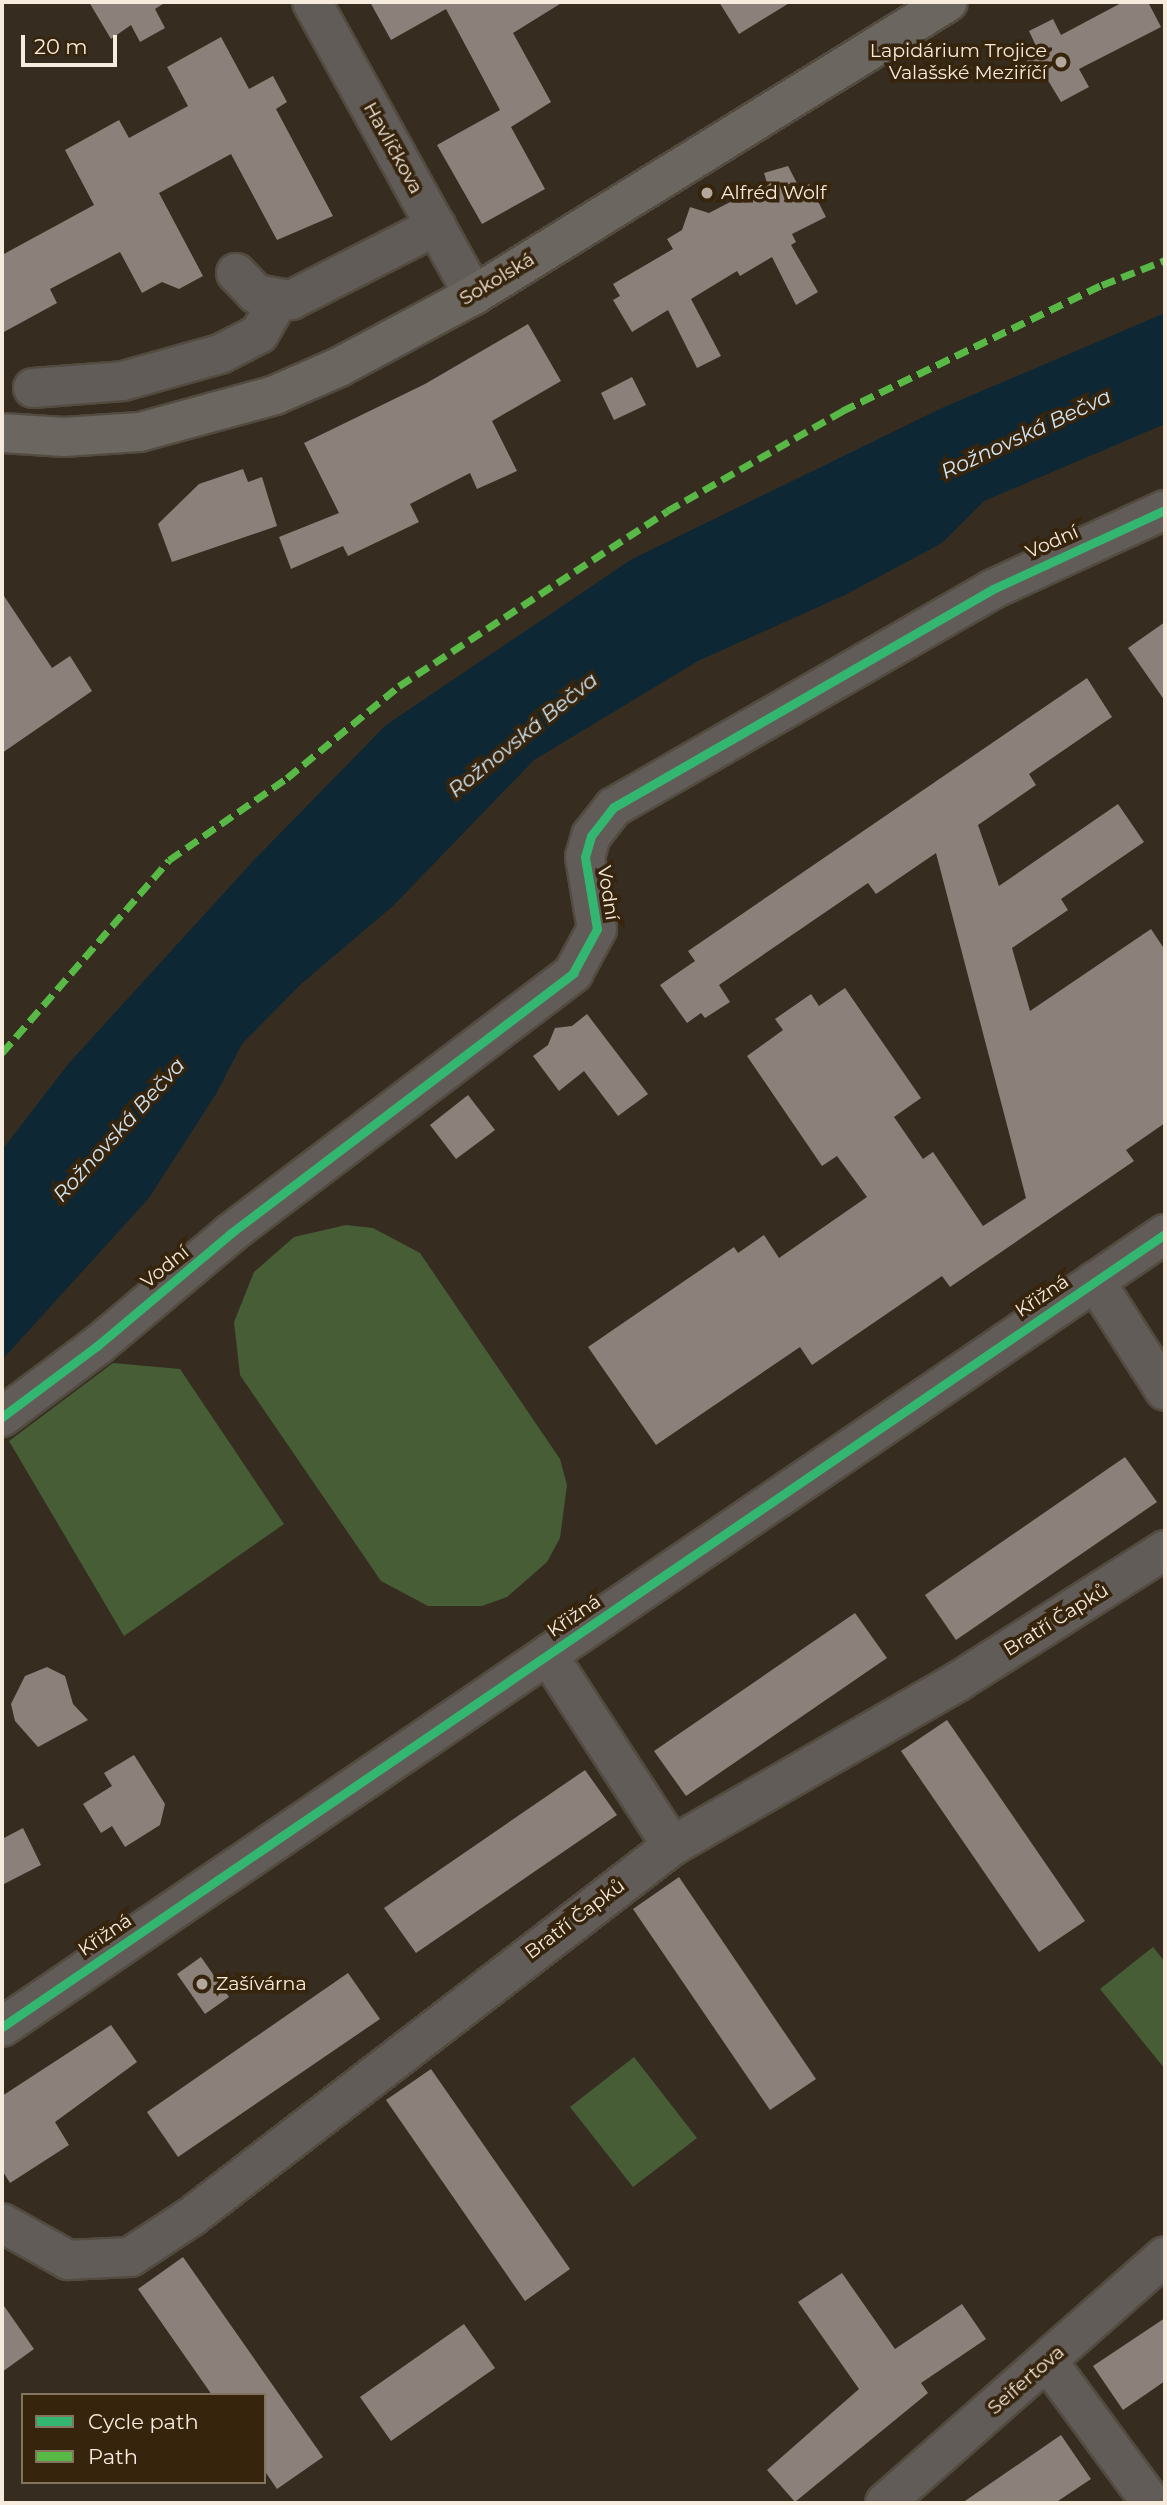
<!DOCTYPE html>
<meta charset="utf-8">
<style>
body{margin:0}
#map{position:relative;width:1167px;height:2505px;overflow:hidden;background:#362d20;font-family:Montserrat,sans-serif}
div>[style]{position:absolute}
.green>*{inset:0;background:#465d36}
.water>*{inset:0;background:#0d2734}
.building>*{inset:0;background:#8c817a}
.roads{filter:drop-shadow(2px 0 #534b40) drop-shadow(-2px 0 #534b40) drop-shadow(0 2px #534b40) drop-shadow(0 -2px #534b40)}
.street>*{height:38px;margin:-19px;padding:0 19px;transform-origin:19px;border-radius:19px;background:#615c58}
.secondary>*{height:38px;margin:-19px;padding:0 19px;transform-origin:19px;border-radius:19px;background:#6c6661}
.quiet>*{height:7px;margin-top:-3.5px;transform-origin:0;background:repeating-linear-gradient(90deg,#58b947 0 14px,transparent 0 21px)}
.cycleway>*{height:9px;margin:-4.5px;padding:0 4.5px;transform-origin:4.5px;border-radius:4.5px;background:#33b770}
.dots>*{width:19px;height:19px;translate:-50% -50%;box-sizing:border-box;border:4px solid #36240c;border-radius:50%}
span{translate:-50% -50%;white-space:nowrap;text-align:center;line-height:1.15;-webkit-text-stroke:7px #36240c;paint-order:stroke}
.poi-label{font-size:19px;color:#f7ebdd}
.right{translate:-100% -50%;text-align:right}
.left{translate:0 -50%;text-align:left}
.street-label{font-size:19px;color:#f7ebdd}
.water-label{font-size:21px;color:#d1e5f4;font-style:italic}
.frame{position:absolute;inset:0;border:4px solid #f7ebdd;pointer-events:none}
.legend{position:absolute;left:21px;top:2393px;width:245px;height:91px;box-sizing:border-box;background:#36240c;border:2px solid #837460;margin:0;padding:9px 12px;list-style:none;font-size:21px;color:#f7ebdd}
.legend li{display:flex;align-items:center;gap:14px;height:35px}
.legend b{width:35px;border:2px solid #837460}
.scale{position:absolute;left:21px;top:35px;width:96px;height:32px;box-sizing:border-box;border:4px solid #f7ebdd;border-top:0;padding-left:9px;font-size:21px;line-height:24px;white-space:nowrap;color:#f7ebdd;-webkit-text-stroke:5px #36240c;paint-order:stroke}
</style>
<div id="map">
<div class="green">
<div style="clip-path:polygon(346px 1225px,373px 1228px,420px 1253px,560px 1459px,567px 1485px,560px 1538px,547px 1562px,507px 1597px,482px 1606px,428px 1606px,381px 1581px,240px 1375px,234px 1322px,254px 1272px,294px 1237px)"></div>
<div style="clip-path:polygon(113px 1363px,180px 1369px,284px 1524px,124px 1636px,9px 1441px)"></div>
<div style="clip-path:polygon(1153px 1947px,1165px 1962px,1165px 2069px,1100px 1989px)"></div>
<div style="clip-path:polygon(634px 2057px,697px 2138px,633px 2187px,570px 2107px)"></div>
</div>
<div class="water">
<div style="clip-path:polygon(1165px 313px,1165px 424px,984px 501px,942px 543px,845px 595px,698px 661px,534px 760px,394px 905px,301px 984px,242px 1044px,216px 1094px,149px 1198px,2px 1360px,2px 1150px,69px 1063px,255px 859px,386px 725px,632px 559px,944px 407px)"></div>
</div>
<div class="building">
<div style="clip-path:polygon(89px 2px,166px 2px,155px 9px,165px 28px,140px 42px,131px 25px,111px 39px)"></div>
<div style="clip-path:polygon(370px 2px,563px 2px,513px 33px,551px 102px,511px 127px,545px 189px,482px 224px,437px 145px,500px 110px,446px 9px,391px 40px)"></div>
<div style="clip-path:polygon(719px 2px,791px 2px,739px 34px)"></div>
<div style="clip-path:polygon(1123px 2px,1148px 2px,1161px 27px,1079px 69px,1089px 87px,1061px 102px,1049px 82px,1034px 81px,1026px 63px,1036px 46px,1029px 31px,1053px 19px,1061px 35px)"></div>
<div style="clip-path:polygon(221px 37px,249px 89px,273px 76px,287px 102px,276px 109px,333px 216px,277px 240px,231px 154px,159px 193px,203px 276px,179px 289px,162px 282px,142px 293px,120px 252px,50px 289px,57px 303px,2px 333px,2px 255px,94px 205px,65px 150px,119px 120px,129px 138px,188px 106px,167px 67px)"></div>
<div style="clip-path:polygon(788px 166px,800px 189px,809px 184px,826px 217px,792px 234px,796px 242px,791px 245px,818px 292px,796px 305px,772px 257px,740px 276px,737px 271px,691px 299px,721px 356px,697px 368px,668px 310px,632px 332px,613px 300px,620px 296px,613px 284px,673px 249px,667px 239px,682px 230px,690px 207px,709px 213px,767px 183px,764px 173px)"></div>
<div style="clip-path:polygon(528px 324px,561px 381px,492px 421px,517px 471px,477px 489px,470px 473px,410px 504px,419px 522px,348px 556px,343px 546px,291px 569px,279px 537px,339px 513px,304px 443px,425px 384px)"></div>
<div style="clip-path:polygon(632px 377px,646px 405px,614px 420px,601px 393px)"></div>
<div style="clip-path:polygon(243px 469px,248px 482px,262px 477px,277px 526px,172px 562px,158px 524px,199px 484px)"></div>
<div style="clip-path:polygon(2px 593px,52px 668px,70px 656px,92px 691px,2px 753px)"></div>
<div style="clip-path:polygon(1165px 622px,1165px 701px,1128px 648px)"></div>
<div style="clip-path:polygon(1087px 678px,1112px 717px,1029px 774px,1036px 785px,978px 825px,999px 886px,1118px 804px,1144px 842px,1061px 899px,1068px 910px,1012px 948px,1030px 1011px,1151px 929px,1165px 950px,1165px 1123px,1126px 1150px,1134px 1161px,950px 1287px,942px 1276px,812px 1365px,800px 1347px,656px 1445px,588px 1347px,734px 1247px,738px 1253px,764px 1235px,779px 1258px,867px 1197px,837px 1156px,822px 1166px,747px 1056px,783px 1030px,775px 1019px,811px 994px,819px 1006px,845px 988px,921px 1098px,894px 1117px,923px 1159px,933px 1152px,983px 1226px,1026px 1198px,936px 853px,876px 894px,868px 883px,719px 985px,730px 1002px,705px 1018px,701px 1013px,687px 1023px,660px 985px,695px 961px,688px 951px)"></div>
<div style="clip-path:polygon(587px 1014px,648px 1094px,618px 1116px,584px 1071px,559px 1091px,533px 1056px,548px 1045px,555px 1028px,572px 1026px)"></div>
<div style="clip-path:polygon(468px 1095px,495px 1130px,456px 1159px,430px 1125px)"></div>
<div style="clip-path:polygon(1125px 1457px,1157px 1502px,956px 1640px,925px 1595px)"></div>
<div style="clip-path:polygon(855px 1613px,887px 1658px,686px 1796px,654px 1751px)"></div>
<div style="clip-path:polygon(47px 1667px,65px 1676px,73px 1704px,88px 1720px,38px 1747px,15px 1721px,11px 1704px,25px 1676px)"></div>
<div style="clip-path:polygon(947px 1720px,1085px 1921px,1039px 1952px,901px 1751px)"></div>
<div style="clip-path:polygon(134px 1755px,165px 1804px,160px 1825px,125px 1847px,112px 1826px,101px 1833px,83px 1804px,112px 1786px,104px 1773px)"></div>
<div style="clip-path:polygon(585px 1770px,617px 1815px,416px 1953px,384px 1908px)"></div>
<div style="clip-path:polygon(23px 1828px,41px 1865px,2px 1885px,2px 1839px)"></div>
<div style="clip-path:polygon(679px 1877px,816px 2079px,770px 2110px,633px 1909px)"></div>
<div style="clip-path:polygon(201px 1957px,229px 1997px,205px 2014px,177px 1974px)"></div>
<div style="clip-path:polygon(348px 1973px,380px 2019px,178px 2157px,147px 2112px)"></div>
<div style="clip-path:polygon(111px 2025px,137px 2062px,55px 2122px,69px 2145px,10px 2183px,2px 2170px,2px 2096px)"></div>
<div style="clip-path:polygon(431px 2069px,570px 2269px,525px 2301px,386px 2100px)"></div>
<div style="clip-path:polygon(183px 2257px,323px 2457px,277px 2489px,264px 2470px,264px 2395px,212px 2395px,138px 2289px)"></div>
<div style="clip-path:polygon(842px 2273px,895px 2349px,962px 2304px,986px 2339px,921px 2383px,928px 2393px,795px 2502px,767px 2470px,859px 2389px,798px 2302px)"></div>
<div style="clip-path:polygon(2px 2303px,34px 2349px,2px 2372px)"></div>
<div style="clip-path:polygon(1165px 2318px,1165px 2381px,1123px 2410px,1093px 2366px)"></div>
<div style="clip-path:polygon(464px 2324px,495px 2368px,391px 2441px,360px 2397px)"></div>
<div style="clip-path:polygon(1061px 2435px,1091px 2479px,1055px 2503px,962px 2503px)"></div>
</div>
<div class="roads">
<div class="street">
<div style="left:312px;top:2px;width:335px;rotate:61.1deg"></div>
<div style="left:236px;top:273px;width:29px;rotate:46deg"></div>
<div style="left:256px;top:294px;width:36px;rotate:10deg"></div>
<div style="left:291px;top:300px;width:163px;rotate:-27deg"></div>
<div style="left:33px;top:388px;width:90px;rotate:-4.4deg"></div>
<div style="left:123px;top:381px;width:101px;rotate:-15.6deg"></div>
<div style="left:220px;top:354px;width:44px;rotate:-27.1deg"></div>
<div style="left:259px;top:334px;width:38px;rotate:-60deg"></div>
<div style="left:1095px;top:1281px;width:130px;rotate:57.5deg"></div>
<div style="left:2px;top:1417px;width:119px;rotate:-36.8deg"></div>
<div style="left:97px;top:1346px;width:175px;rotate:-40.1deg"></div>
<div style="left:231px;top:1233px;width:430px;rotate:-37.2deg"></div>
<div style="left:573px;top:973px;width:50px;rotate:-61.4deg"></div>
<div style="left:597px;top:929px;width:73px;rotate:-99.5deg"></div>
<div style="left:585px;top:857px;width:22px;rotate:-74deg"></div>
<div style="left:591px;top:836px;width:37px;rotate:-52deg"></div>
<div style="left:614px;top:807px;width:437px;rotate:-29.9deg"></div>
<div style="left:993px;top:589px;width:189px;rotate:-24.7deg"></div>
<div style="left:548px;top:1655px;width:228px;rotate:57deg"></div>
<div style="left:2px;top:2027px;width:1408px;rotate:-34.29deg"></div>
<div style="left:2px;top:2223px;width:76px;rotate:29.3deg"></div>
<div style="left:68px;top:2260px;width:62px;rotate:-2.8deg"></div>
<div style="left:130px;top:2257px;width:73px;rotate:-33.3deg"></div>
<div style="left:191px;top:2217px;width:607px;rotate:-37.64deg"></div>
<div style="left:672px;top:1846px;width:329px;rotate:-29.9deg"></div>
<div style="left:957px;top:1682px;width:246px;rotate:-32.4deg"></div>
<div style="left:1048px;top:2362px;width:167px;rotate:53.7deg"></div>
<div style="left:885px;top:2503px;width:373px;rotate:-41.4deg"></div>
</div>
<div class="secondary">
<div style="left:2px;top:433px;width:62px;rotate:3.7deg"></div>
<div style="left:64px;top:437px;width:76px;rotate:-3.8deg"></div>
<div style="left:140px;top:432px;width:140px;rotate:-15.3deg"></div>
<div style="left:275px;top:395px;width:70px;rotate:-23.6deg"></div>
<div style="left:339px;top:367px;width:153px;rotate:-28.1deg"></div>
<div style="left:474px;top:295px;width:557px;rotate:-31.72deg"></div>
</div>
</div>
<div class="quiet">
<div style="left:2px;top:1053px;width:255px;rotate:-49.1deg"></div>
<div style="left:169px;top:860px;width:144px;rotate:-34.8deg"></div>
<div style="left:287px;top:778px;width:145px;rotate:-39.4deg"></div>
<div style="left:399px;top:686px;width:320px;rotate:-33.1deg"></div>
<div style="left:667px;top:511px;width:202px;rotate:-29.7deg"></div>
<div style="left:842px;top:411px;width:289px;rotate:-25.9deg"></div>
<div style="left:1102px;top:285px;width:68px;rotate:-21.6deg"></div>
</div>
<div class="cycleway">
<div style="left:2px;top:1417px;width:119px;rotate:-36.8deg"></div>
<div style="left:97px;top:1346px;width:175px;rotate:-40.1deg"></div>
<div style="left:231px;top:1233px;width:430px;rotate:-37.2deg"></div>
<div style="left:573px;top:973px;width:50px;rotate:-61.4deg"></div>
<div style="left:597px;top:929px;width:73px;rotate:-99.5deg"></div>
<div style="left:585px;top:857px;width:22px;rotate:-74deg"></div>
<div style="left:591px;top:836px;width:37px;rotate:-52deg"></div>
<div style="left:614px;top:807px;width:437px;rotate:-29.9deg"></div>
<div style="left:993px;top:589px;width:189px;rotate:-24.7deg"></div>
<div style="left:2px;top:2027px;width:1408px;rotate:-34.29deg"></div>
</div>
<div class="dots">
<div style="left:1061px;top:62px;background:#b3a89b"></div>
<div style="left:707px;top:193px;background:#b3a89b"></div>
<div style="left:202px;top:1984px;background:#b3a89b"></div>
</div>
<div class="poi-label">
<span class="right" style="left:1047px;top:62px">Lapidárium Trojice<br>Valašské Meziříčí</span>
<span class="left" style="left:721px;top:193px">Alfréd Wolf</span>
<span class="left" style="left:216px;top:1984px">Zašívárna</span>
</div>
<div class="street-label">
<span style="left:393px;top:148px;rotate:61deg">Havlíčkova</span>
<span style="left:497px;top:279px;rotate:-31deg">Sokolská</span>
<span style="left:1052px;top:542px;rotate:-24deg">Vodní</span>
<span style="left:608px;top:893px;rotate:81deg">Vodní</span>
<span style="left:165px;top:1267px;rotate:-39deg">Vodní</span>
<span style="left:1042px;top:1296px;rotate:-34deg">Křižná</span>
<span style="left:574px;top:1616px;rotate:-34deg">Křižná</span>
<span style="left:1056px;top:1620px;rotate:-32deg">Bratří Čapků</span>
<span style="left:575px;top:1919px;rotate:-37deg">Bratří Čapků</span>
<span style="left:105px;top:1935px;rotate:-34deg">Křižná</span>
<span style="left:1026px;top:2380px;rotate:-41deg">Seifertova</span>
</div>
<div class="water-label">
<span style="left:1026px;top:434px;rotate:-25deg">Rožnovská Bečva</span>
<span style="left:523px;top:735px;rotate:-39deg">Rožnovská Bečva</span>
<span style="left:119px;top:1130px;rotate:-48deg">Rožnovská Bečva</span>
</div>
<div class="frame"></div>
<ul class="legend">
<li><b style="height:9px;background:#33b770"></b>Cycle path</li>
<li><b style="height:9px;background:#58b947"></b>Path</li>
</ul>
<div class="scale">20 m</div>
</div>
